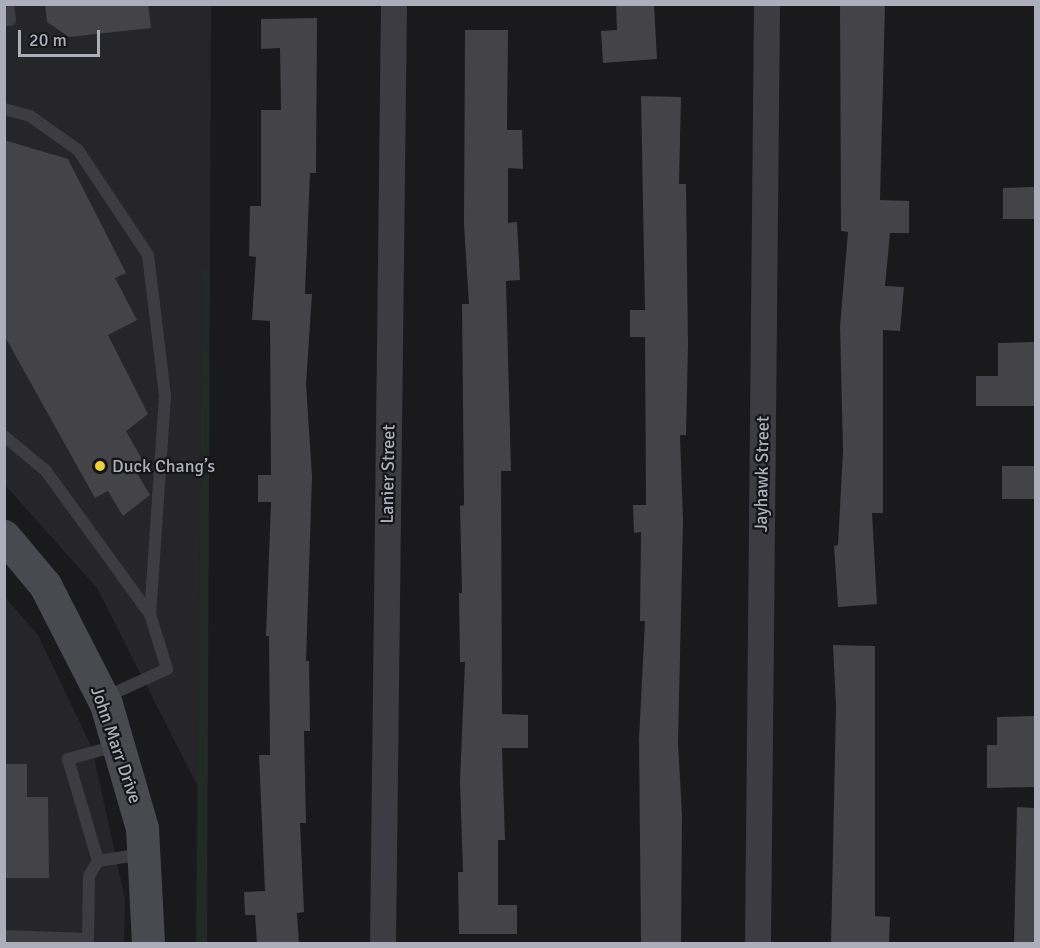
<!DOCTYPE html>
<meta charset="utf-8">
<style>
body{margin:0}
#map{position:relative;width:1040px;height:948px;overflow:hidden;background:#1a191c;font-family:Signika,sans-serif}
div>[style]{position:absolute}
.built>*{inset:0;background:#262529}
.green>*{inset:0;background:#212a24}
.building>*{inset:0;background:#444348}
.lane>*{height:12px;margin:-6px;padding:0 6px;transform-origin:6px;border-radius:6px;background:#3d3c42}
.street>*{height:26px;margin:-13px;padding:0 13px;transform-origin:13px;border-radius:13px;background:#3d3c42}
.secondary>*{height:33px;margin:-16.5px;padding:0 16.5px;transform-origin:16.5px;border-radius:16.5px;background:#494950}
.dots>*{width:16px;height:16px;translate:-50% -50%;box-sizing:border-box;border:3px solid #151417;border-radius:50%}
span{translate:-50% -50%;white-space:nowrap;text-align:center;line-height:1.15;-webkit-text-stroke:4.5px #151417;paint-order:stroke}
.poi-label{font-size:18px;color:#acaebb}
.left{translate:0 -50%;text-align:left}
.street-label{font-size:18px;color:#acaebb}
.frame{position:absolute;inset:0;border:6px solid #acaebb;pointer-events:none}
.scale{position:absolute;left:18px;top:30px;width:82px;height:27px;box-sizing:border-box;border:3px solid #acaebb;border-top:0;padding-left:8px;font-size:18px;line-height:21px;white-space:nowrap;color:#acaebb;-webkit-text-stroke:4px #151417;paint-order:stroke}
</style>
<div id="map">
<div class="built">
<div style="clip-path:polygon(4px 5px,211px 5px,210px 269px,202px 269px,198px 787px,97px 588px,5px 485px)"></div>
<div style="clip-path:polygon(4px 596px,38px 635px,92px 748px,125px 899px,124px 943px,5px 943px)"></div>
</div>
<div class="green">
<div style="clip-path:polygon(202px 269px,210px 269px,207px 943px,196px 944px)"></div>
</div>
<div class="building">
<div style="clip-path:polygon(45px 4px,148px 4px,151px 28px,69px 37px,47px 22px)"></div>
<div style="clip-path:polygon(616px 4px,654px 4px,657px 59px,603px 63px,601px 31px,617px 30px)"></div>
<div style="clip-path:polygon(840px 4px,885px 4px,880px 200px,909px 201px,909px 233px,890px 233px,885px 286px,904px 287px,900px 331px,883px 330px,883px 513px,872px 513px,877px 604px,838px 607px,834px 546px,838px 545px,843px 451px,840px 326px,848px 232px,841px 231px)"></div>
<div style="clip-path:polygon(317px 18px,316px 173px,310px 173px,305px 294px,312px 294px,306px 384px,312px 476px,306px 661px,309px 661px,310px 731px,304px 731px,306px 823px,300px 823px,304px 912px,297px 913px,299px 944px,257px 944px,255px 915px,245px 915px,244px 892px,265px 891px,259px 755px,270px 755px,269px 636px,266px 636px,271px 502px,258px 502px,258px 475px,271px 475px,270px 321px,252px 320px,256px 257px,249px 256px,250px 206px,261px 206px,261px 110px,281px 110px,280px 48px,261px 49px,261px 19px)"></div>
<div style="clip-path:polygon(465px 30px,508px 30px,507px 130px,522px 130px,523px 169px,508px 168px,508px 223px,517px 222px,520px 280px,506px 281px,511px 471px,501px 471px,502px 714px,528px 715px,528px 748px,502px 748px,505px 840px,498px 840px,498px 905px,517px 905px,517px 934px,459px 934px,458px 872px,463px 872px,460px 781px,465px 662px,460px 662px,459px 593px,462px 593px,460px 506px,464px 505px,462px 304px,469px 304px,464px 225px)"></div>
<div style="clip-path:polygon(641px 96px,681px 97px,679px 184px,686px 184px,688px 345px,686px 435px,680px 435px,683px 521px,678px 744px,682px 814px,681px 944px,641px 944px,639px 739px,645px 621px,640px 621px,641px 532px,634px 533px,633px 505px,646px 505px,645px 337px,630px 337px,630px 310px,645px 310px)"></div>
<div style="clip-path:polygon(4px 140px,68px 159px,126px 273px,115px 278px,137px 320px,108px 335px,148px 414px,126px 431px,144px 463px,135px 470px,150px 495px,123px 516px,108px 491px,95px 498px,4px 335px)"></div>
<div style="clip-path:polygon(1035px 187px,1035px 219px,1003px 219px,1003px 188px)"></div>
<div style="clip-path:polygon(1035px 342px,1035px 406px,976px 406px,976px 376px,998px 376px,998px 343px)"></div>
<div style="clip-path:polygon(1002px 466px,1035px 466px,1035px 499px,1002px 499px)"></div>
<div style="clip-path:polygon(833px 645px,875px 646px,875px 916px,890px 917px,889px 944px,831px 944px,836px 706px)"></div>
<div style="clip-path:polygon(1035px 716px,1035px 787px,987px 788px,987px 745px,997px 745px,997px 717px)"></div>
<div style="clip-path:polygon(4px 764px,27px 764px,27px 797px,48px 797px,49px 878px,4px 878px)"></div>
<div style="clip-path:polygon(1017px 807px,1035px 808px,1035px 944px,1014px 944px)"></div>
</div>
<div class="lane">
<div style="left:4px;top:20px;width:6px"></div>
<div style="left:10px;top:20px;width:16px;rotate:-97deg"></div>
<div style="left:4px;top:109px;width:27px;rotate:15deg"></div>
<div style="left:30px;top:116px;width:59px;rotate:35.3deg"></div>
<div style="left:78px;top:150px;width:126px;rotate:56.3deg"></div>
<div style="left:148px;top:255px;width:142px;rotate:83.1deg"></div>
<div style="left:165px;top:396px;width:219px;rotate:93.9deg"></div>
<div style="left:4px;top:436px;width:55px;rotate:39.8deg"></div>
<div style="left:46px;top:471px;width:177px;rotate:54deg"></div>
<div style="left:150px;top:614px;width:58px;rotate:72.8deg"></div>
<div style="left:167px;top:669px;width:70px;rotate:155.6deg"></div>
<div style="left:116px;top:746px;width:50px;rotate:164.8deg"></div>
<div style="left:68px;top:759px;width:106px;rotate:73.6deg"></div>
<div style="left:98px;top:861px;width:46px;rotate:-8.8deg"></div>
<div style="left:4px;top:936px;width:84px;rotate:2deg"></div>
<div style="left:88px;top:939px;width:63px;rotate:-89.1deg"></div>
<div style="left:89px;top:876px;width:17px;rotate:-59deg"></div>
</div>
<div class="street">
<div style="left:383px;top:944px;width:940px;rotate:-89.33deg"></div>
<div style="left:758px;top:944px;width:940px;rotate:-89.45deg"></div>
</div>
<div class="secondary">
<div style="left:4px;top:536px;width:64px;rotate:50.1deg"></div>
<div style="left:45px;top:585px;width:134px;rotate:62.9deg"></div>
<div style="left:106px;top:704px;width:129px;rotate:73.8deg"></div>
<div style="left:142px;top:828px;width:116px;rotate:87deg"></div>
</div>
<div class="dots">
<div style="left:100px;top:466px;background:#ecd041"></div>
</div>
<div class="poi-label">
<span class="left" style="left:112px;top:466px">Duck Chang’s</span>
</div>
<div class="street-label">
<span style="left:388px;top:474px;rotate:-89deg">Lanier Street</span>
<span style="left:762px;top:474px;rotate:-89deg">Jayhawk Street</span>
<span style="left:116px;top:745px;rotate:71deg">John Marr Drive</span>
</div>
<div class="frame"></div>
<div class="scale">20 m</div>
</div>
